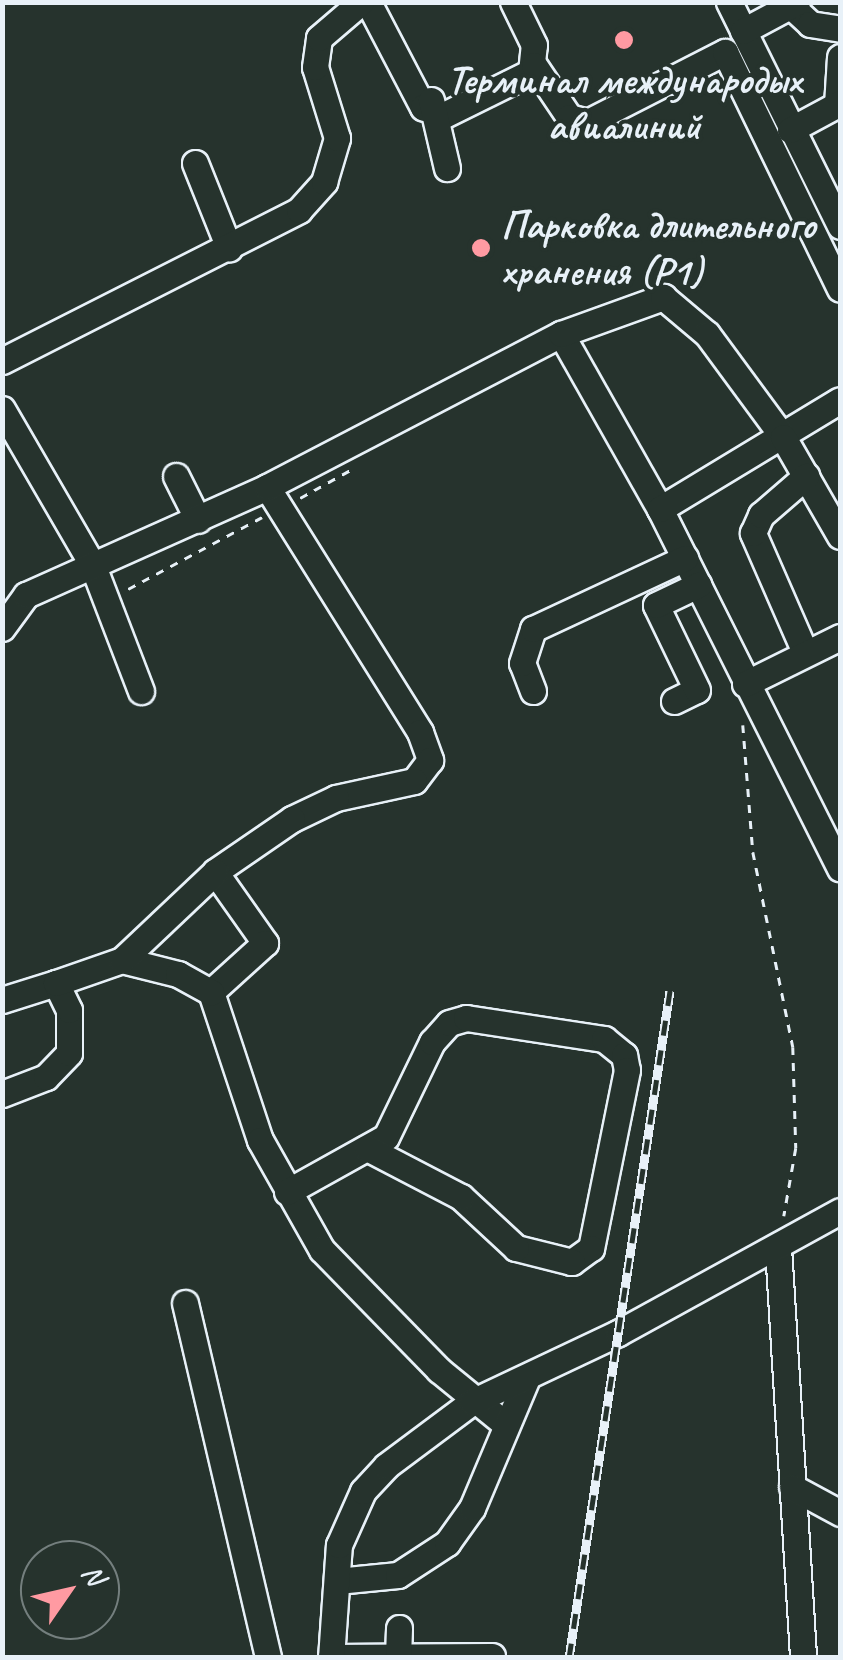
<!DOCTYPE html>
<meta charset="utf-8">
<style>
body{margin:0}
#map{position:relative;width:843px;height:1660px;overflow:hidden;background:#26332d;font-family:Caveat,sans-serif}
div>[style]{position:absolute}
.path>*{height:2.5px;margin-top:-1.25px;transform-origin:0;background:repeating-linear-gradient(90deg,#e8f1f8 0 8px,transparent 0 16px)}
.roads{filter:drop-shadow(2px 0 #e8f1f8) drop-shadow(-2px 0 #e8f1f8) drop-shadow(0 2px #e8f1f8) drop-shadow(0 -2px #e8f1f8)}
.minor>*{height:25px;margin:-12.5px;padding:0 12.5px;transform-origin:12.5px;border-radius:12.5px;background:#26332d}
.rail>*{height:9px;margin-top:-4.5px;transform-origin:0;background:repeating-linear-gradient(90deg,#26332d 0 15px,#e8f1f8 0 30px);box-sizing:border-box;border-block:2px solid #e8f1f8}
.dots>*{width:28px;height:28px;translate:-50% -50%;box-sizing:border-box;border:5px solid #26332d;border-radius:50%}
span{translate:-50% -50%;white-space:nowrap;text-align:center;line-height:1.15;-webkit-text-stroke:8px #26332d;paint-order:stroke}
.poi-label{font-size:40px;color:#e8f1f8;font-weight:700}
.left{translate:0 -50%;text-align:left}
.frame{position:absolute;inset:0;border:5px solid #e8f1f8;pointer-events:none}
.north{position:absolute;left:20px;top:1540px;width:100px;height:100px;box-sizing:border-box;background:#26332d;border:2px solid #747f7e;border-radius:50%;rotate:56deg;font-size:28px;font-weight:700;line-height:40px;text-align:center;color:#e8f1f8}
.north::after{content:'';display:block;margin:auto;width:35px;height:45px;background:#ff9aa2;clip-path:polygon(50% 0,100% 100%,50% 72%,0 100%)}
</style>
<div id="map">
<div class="path">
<div style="left:300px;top:498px;width:62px;rotate:-29.1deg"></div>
<div style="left:128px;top:589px;width:152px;rotate:-28.2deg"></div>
<div style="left:743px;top:725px;width:127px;rotate:85.5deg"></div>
<div style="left:753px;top:852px;width:199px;rotate:78.4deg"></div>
<div style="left:793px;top:1047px;width:101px;rotate:88.3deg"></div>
<div style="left:796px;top:1148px;width:69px;rotate:100deg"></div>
</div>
<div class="roads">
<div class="minor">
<div style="left:368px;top:2px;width:119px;rotate:62.4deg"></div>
<div style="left:423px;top:107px;width:22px;rotate:21deg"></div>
<div style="left:444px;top:115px;width:97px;rotate:-26.3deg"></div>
<div style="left:531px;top:72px;width:27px;rotate:-84deg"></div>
<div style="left:534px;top:45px;width:48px;rotate:-116deg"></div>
<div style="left:729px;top:2px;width:250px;rotate:63.6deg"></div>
<div style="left:791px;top:6px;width:26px;rotate:43deg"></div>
<div style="left:810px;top:24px;width:30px;rotate:9deg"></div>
<div style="left:743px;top:31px;width:61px;rotate:-28.2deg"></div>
<div style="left:534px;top:65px;width:63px;rotate:56.1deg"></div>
<div style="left:569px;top:117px;width:20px;rotate:15deg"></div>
<div style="left:588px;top:122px;width:154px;rotate:-27.1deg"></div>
<div style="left:725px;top:52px;width:263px;rotate:64.1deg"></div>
<div style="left:431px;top:100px;width:70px;rotate:76.8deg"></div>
<div style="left:837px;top:105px;width:48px;rotate:-86.4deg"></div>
<div style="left:790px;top:130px;width:57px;rotate:-28.4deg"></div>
<div style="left:195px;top:163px;width:92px;rotate:68.2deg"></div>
<div style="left:561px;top:334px;width:201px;rotate:60.5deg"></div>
<div style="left:660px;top:509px;width:402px;rotate:63.4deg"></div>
<div style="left:2px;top:361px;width:333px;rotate:-26.9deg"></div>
<div style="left:299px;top:210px;width:38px;rotate:-48deg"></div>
<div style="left:324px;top:182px;width:46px;rotate:-73.5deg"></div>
<div style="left:337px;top:138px;width:74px;rotate:-107.2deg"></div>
<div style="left:315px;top:67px;width:29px;rotate:-82deg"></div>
<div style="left:319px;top:38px;width:55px;rotate:-40.6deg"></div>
<div style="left:2px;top:409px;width:181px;rotate:59.9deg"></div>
<div style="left:93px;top:566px;width:134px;rotate:69deg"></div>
<div style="left:176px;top:476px;width:49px;rotate:63.4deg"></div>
<div style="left:267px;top:487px;width:289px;rotate:58deg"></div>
<div style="left:420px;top:732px;width:30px;rotate:70deg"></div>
<div style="left:430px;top:760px;width:26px;rotate:127deg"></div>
<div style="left:414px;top:781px;width:80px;rotate:167.7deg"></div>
<div style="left:336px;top:798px;width:49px;rotate:154.5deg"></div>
<div style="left:292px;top:819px;width:93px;rotate:145.5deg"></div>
<div style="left:215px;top:872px;width:87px;rotate:54.8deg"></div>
<div style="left:265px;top:943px;width:73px;rotate:137.8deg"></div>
<div style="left:211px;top:992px;width:156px;rotate:71.7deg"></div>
<div style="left:260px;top:1140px;width:126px;rotate:60.6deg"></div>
<div style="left:322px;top:1250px;width:168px;rotate:45.7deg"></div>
<div style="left:439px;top:1370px;width:84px;rotate:39.2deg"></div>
<div style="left:660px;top:509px;width:210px;rotate:-31.2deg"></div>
<div style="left:2px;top:628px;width:41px;rotate:-54deg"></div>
<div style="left:26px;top:595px;width:264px;rotate:-24.1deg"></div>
<div style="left:267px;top:487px;width:331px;rotate:-27.5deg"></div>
<div style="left:561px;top:334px;width:109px;rotate:-19.9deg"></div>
<div style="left:663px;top:297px;width:57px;rotate:40.1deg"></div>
<div style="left:707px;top:334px;width:128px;rotate:53.6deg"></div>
<div style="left:783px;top:437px;width:114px;rotate:60.1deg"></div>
<div style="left:804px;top:650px;width:128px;rotate:-113.6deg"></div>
<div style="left:753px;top:533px;width:20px;rotate:-66deg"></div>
<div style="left:761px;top:515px;width:60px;rotate:-40.9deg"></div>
<div style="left:745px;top:684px;width:106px;rotate:-26.3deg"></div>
<div style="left:533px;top:691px;width:30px;rotate:-111deg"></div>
<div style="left:522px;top:663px;width:36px;rotate:-72deg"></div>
<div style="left:533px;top:629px;width:168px;rotate:-25deg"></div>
<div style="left:674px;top:701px;width:25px;rotate:-26deg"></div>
<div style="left:697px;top:690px;width:94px;rotate:-115.8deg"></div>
<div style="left:656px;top:605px;width:47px;rotate:-25.5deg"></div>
<div style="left:122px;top:960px;width:58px;rotate:14deg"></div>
<div style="left:178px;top:974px;width:38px;rotate:29deg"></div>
<div style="left:2px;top:1000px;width:57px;rotate:-17.5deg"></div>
<div style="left:2px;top:1094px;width:47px;rotate:-21.1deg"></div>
<div style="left:46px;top:1077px;width:33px;rotate:-46deg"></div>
<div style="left:69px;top:1053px;width:43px;rotate:-90deg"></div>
<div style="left:69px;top:1010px;width:30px;rotate:-116deg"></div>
<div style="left:56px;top:983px;width:70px;rotate:-19.2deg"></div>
<div style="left:122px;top:960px;width:128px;rotate:-43.4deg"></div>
<div style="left:287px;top:1192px;width:113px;rotate:-29.1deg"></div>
<div style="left:386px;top:1137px;width:106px;rotate:-64.2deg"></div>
<div style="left:432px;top:1042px;width:25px;rotate:-48deg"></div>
<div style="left:449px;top:1023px;width:18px;rotate:-16deg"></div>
<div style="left:466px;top:1018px;width:140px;rotate:8.7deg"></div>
<div style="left:604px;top:1039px;width:26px;rotate:39deg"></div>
<div style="left:624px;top:1055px;width:15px;rotate:79deg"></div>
<div style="left:627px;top:1070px;width:182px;rotate:101.4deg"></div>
<div style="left:591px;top:1248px;width:24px;rotate:144deg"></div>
<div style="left:572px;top:1262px;width:58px;rotate:-166deg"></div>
<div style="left:516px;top:1248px;width:75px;rotate:-137.2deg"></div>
<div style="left:461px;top:1197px;width:106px;rotate:-152.5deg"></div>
<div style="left:778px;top:1247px;width:412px;rotate:86.5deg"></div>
<div style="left:185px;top:1303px;width:365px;rotate:76.8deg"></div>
<div style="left:792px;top:1487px;width:55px;rotate:28.4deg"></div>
<div style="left:337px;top:1581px;width:61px;rotate:-5.6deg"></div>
<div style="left:398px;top:1575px;width:59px;rotate:-33.1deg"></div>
<div style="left:447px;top:1543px;width:43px;rotate:-54.5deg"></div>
<div style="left:472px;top:1508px;width:139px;rotate:-67.1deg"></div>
<div style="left:331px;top:1657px;width:161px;rotate:-0.4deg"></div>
<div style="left:398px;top:1657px;width:29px;rotate:-88deg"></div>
<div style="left:331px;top:1658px;width:113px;rotate:-86deg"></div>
<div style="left:339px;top:1545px;width:59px;rotate:-66deg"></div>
<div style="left:363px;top:1491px;width:34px;rotate:-47deg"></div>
<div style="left:386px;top:1466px;width:107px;rotate:-36.7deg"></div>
<div style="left:472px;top:1402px;width:161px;rotate:-25.3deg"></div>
<div style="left:618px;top:1333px;width:253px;rotate:-28.8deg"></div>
</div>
</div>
<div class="rail">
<div style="left:569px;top:1658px;width:675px;rotate:-81.39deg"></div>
</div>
<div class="dots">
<div style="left:624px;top:40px;background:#ff9aa2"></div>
<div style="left:481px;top:248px;background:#ff9aa2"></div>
</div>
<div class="poi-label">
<span style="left:624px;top:103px">Терминал международых<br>авиалиний</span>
<span class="left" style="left:501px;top:248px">Парковка длительного<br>хранения (P1)</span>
</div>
<div class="frame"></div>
<div class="north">N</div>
</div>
